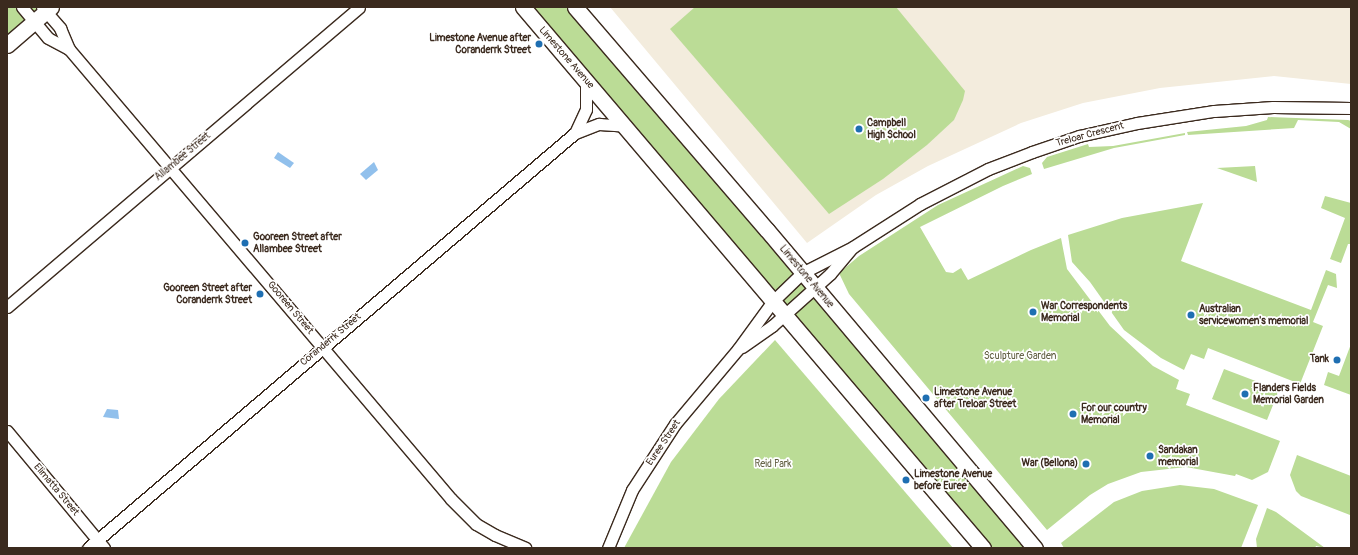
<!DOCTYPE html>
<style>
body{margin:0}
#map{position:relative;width:1358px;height:555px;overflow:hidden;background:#fff;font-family:Pangolin,sans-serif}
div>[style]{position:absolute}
.built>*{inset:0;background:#f3ecdd}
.green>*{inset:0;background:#bbdc96}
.water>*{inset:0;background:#91c0ec}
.roads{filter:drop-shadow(1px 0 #3b2a1e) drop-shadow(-1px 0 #3b2a1e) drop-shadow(0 1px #3b2a1e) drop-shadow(0 -1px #3b2a1e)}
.street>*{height:11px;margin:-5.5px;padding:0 5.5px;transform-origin:5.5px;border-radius:5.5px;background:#fff}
.secondary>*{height:15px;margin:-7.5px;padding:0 7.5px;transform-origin:7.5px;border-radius:7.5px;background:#fff}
.dots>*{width:11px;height:11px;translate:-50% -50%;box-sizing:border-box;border:2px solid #fff;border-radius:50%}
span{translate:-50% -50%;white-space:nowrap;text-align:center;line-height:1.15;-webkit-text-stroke:3.5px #fff;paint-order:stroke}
.poi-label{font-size:10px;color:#3b2a1e;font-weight:700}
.right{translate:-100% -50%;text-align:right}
.left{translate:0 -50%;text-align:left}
.street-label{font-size:10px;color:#3b2a1e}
.park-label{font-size:10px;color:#615f42}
.frame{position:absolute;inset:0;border:8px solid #3b2a1e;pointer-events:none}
</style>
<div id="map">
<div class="built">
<div style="clip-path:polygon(610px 7px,1351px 7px,1351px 84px,1274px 76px,1160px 88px,1083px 103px,1021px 123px,928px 166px,876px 195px,807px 243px)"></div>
</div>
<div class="green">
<div style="clip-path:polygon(7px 7px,47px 7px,7px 41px)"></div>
<div style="clip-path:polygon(533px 7px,578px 7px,1025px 548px,992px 548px)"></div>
<div style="clip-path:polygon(695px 7px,896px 7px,965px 91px,963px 100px,954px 120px,927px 145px,883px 179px,829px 214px,670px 29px)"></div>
<div style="clip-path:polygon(1268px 117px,1348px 120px,1351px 121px,1351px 129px,1339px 122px,1298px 120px,1294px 128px,1188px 135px,1187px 132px,1246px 126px,1267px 120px)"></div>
<div style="clip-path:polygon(1185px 133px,1185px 135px,1114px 148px,1044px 169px,1042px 163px,1047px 157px,1088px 144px,1089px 147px,1113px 146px)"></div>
<div style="clip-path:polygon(1023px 166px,1030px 168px,1032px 174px,1003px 186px,920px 227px,946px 272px,953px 273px,961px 268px,968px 280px,1031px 250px,1061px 238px,1067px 269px,1110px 326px,1153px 366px,1179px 380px,1176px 389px,1190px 394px,1186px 405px,1280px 441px,1268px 472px,1252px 480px,1236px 474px,1235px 476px,1186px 467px,1141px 472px,1108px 484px,1090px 495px,1047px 530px,849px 294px,839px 273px,859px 256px,938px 205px)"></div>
<div style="clip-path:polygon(1255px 166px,1257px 182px,1217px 168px)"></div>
<div style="clip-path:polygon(1325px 196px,1351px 203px,1351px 244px,1348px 244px,1341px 263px,1330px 259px,1345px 218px,1321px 208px)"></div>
<div style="clip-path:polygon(1203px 203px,1181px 261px,1311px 310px,1326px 270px,1336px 274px,1337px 288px,1328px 285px,1313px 322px,1323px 326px,1300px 384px,1208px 348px,1204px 359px,1191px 354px,1184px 370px,1161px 358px,1124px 330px,1090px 282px,1072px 262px,1068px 235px,1122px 218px)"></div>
<div style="clip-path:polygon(775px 340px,953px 548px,624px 548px,671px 462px,719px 399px)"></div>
<div style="clip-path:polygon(1351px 344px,1351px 395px,1324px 385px,1328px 372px,1339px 376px)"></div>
<div style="clip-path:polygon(1224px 369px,1279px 390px,1267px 420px,1212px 399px)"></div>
<div style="clip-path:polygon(1297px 455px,1351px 476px,1350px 515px,1301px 496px,1296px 491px,1290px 475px)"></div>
<div style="clip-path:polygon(1180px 485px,1214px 489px,1258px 505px,1241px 548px,1064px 548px,1061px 543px,1114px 502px,1142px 491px)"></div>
<div style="clip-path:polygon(1267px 508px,1276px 512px,1325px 548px,1316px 546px,1315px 548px,1257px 548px,1256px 539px)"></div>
</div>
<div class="water">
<div style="clip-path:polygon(278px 152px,294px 163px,290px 168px,274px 158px)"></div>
<div style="clip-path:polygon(374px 162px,378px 170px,366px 180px,360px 174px)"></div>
<div style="clip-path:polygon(107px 409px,118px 410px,119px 419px,103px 417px)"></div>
</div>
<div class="roads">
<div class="street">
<div style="left:22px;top:7px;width:40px;rotate:50deg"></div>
<div style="left:48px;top:38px;width:24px;rotate:28deg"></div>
<div style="left:42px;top:7px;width:28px;rotate:49deg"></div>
<div style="left:60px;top:28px;width:23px;rotate:67deg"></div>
<div style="left:69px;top:49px;width:590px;rotate:49.67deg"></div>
<div style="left:451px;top:499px;width:35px;rotate:45deg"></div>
<div style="left:476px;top:524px;width:22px;rotate:30deg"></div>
<div style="left:495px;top:535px;width:33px;rotate:23deg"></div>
<div style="left:575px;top:133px;width:26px;rotate:-65deg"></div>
<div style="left:586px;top:109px;width:29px;rotate:-90deg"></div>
<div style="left:7px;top:307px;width:462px;rotate:-40.4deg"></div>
<div style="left:742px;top:347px;width:37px;rotate:-35deg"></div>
<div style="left:772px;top:326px;width:78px;rotate:-41.9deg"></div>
<div style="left:830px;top:274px;width:33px;rotate:-50deg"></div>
<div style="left:7px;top:431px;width:152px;rotate:50.3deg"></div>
<div style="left:88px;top:548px;width:640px;rotate:-40.44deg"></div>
<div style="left:575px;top:133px;width:26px;rotate:-21deg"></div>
<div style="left:599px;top:124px;width:27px;rotate:4deg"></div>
<div style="left:608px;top:548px;width:63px;rotate:-67.5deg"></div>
<div style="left:632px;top:490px;width:79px;rotate:-56.9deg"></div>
<div style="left:675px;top:424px;width:98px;rotate:-50deg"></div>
<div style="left:738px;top:349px;width:59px;rotate:-53.9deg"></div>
<div style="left:773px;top:301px;width:40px;rotate:-44deg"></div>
<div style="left:802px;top:273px;width:57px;rotate:-27deg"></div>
<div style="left:853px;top:247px;width:80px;rotate:-32.7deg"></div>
<div style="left:920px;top:204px;width:76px;rotate:-27.2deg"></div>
<div style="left:988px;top:169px;width:47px;rotate:-21.1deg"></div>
<div style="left:1032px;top:152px;width:50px;rotate:-18.8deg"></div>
<div style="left:1079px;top:136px;width:59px;rotate:-12.6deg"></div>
<div style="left:1137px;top:123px;width:78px;rotate:-8.9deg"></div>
<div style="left:1214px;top:111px;width:59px;rotate:-3.9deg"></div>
<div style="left:1273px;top:107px;width:78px;rotate:0.7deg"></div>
</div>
<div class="secondary">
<div style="left:523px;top:7px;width:710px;rotate:49.63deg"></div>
<div style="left:575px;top:7px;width:294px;rotate:49.3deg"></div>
<div style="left:767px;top:230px;width:416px;rotate:49.9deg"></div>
<div style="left:7px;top:45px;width:58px;rotate:-40.8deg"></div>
</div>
</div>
<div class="dots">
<div style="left:539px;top:44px;background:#1f6fb2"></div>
<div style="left:859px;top:129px;background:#1f6fb2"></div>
<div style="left:245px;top:243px;background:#1f6fb2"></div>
<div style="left:260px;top:294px;background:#1f6fb2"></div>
<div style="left:1033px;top:312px;background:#1f6fb2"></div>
<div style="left:1191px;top:315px;background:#1f6fb2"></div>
<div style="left:1337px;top:360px;background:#1f6fb2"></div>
<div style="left:1245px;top:394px;background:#1f6fb2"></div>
<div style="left:926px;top:398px;background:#1f6fb2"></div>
<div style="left:1073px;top:414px;background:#1f6fb2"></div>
<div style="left:1150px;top:456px;background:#1f6fb2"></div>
<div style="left:1086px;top:464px;background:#1f6fb2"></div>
<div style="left:906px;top:480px;background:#1f6fb2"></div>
</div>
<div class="poi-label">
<span class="right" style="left:531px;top:44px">Limestone Avenue after<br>Coranderrk Street</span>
<span class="left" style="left:867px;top:129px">Campbell<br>High School</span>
<span class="left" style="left:253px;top:243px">Gooreen Street after<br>Allambee Street</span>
<span class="right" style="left:252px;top:294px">Gooreen Street after<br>Coranderrk Street</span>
<span class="left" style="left:1041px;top:312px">War Correspondents<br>Memorial</span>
<span class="left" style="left:1199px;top:315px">Australian<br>servicewomen's memorial</span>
<span class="right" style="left:1329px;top:360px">Tank</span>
<span class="left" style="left:1253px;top:394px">Flanders Fields<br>Memorial Garden</span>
<span class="left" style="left:934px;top:398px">Limestone Avenue<br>after Treloar Street</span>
<span class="left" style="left:1081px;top:414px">For our country<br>Memorial</span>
<span class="left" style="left:1158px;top:456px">Sandakan<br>memorial</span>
<span class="right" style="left:1078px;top:464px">War (Bellona)</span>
<span class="left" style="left:914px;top:480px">Limestone Avenue<br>before Euree</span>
</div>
<div class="street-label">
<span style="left:566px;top:58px;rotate:49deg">Limestone Avenue</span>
<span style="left:1090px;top:135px;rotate:-15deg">Treloar Crescent</span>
<span style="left:183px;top:157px;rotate:-40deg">Allambee Street</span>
<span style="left:806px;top:277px;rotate:50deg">Limestone Avenue</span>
<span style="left:290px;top:308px;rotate:50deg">Gooreen Street</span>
<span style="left:331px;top:340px;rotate:-40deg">Coranderrk Street</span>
<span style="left:664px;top:443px;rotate:-56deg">Euree Street</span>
<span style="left:56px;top:490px;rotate:50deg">Elimatta Street</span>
</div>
<div class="park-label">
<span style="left:1020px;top:357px">Sculpture Garden</span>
<span style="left:773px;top:465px">Reid Park</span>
</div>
<div class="frame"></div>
</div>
